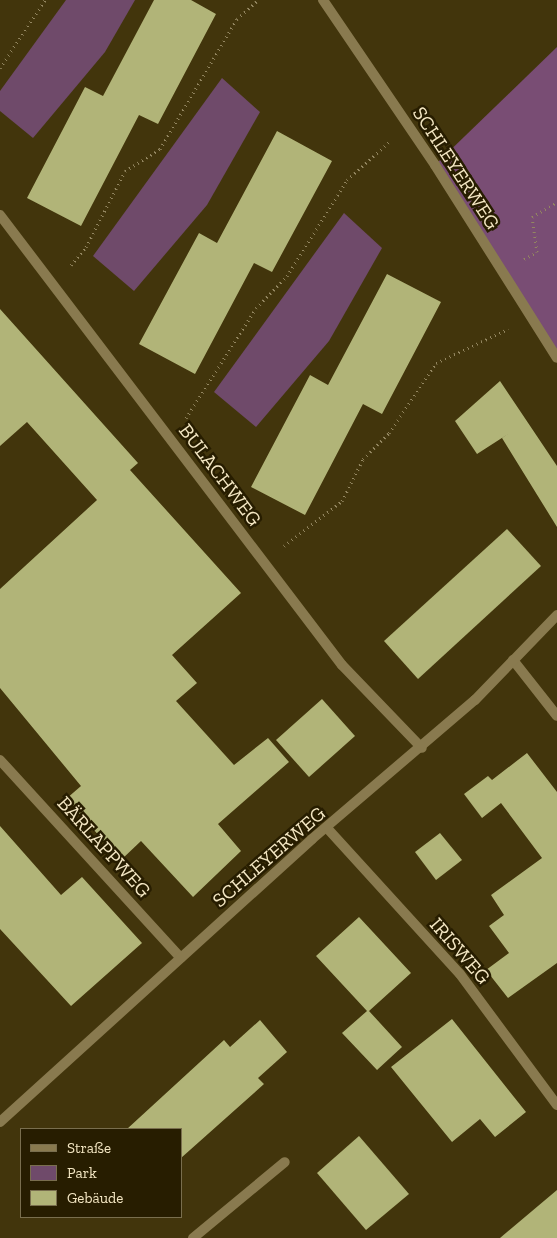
<!DOCTYPE html>
<meta charset="utf-8">
<style>
body{margin:0}
#map{position:relative;width:557px;height:1238px;overflow:hidden;background:#42350c;font-family:"Zilla Slab",serif}
div>[style]{position:absolute}
.green>*{inset:0;background:#6f4a6a}
.forest>*{inset:0;background:#794d74}
.building>*{inset:0;background:#b1b478}
.path>*{height:3px;margin-top:-1.5px;transform-origin:0;background:repeating-linear-gradient(90deg,#938660 0 1px,transparent 0 5px)}
.service>*{height:10px;margin:-5px;padding:0 5px;transform-origin:5px;border-radius:5px;background:#897a4f}
.minor>*{height:10px;margin:-5px;padding:0 5px;transform-origin:5px;border-radius:5px;background:#897a4f}
span{translate:-50% -50%;white-space:nowrap;text-align:center;line-height:1.15;-webkit-text-stroke:5px #271d00;paint-order:stroke}
.street-label{font-size:20px;color:#f4e7c3}
.legend{position:absolute;left:20px;top:1128px;width:162px;height:90px;box-sizing:border-box;background:#271d00;border:1px solid #796e4e;margin:0;padding:6px 9px;list-style:none;font-size:15px;color:#f4e7c3}
.legend li{display:flex;align-items:center;gap:10px;height:25px}
.legend b{width:25px;border:1px solid #796e4e}
</style>
<div id="map">
<div class="green">
<div style="clip-path:polygon(66px 0,135px 0,105px 52px,33px 138px,0 111px,0 91px)"></div>
<div style="clip-path:polygon(222px 78px,260px 112px,207px 205px,134px 291px,93px 256px)"></div>
<div style="clip-path:polygon(344px 213px,382px 248px,329px 341px,256px 427px,214px 392px)"></div>
</div>
<div class="forest">
<div style="clip-path:polygon(557px 47px,557px 358px,435px 165px)"></div>
</div>
<div class="building">
<div style="clip-path:polygon(154px 0,191px 0,216px 14px,158px 124px,139px 115px,81px 226px,27px 198px,85px 87px,103px 96px)"></div>
<div style="clip-path:polygon(277px 131px,332px 161px,272px 272px,254px 263px,195px 374px,139px 344px,199px 233px,217px 243px)"></div>
<div style="clip-path:polygon(387px 274px,441px 302px,382px 414px,363px 404px,305px 515px,251px 487px,310px 375px,328px 385px)"></div>
<div style="clip-path:polygon(0 309px,138px 463px,130px 470px,241px 593px,172px 655px,197px 683px,176px 701px,234px 765px,268px 738px,289px 762px,218px 824px,241px 851px,193px 897px,141px 841px,121px 860px,66px 799px,81px 786px,0 688px,0 589px,97px 500px,27px 422px,0 446px)"></div>
<div style="clip-path:polygon(500px 381px,557px 466px,557px 527px,502px 438px,511px 432px,477px 454px,455px 421px)"></div>
<div style="clip-path:polygon(507px 529px,541px 566px,418px 679px,384px 641px)"></div>
<div style="clip-path:polygon(322px 699px,355px 736px,309px 777px,276px 740px)"></div>
<div style="clip-path:polygon(527px 753px,557px 792px,557px 963px,508px 998px,486px 970px,509px 953px,489px 926px,504px 915px,491px 895px,542px 858px,501px 803px,482px 818px,464px 794px,488px 776px,492px 780px)"></div>
<div style="clip-path:polygon(0 826px,61px 895px,82px 877px,142px 943px,71px 1006px,0 929px)"></div>
<div style="clip-path:polygon(440px 833px,462px 860px,436px 880px,415px 852px)"></div>
<div style="clip-path:polygon(359px 917px,411px 973px,369px 1011px,402px 1047px,377px 1070px,342px 1033px,367px 1011px,316px 956px)"></div>
<div style="clip-path:polygon(452px 1019px,526px 1112px,495px 1137px,480px 1119px,452px 1142px,391px 1067px)"></div>
<div style="clip-path:polygon(260px 1020px,287px 1052px,258px 1078px,264px 1084px,181px 1158px,181px 1129px,127px 1129px,224px 1040px,230px 1047px)"></div>
<div style="clip-path:polygon(359px 1136px,409px 1194px,366px 1230px,317px 1173px)"></div>
<div style="clip-path:polygon(557px 1190px,557px 1238px,500px 1238px)"></div>
</div>
<div class="path">
<div style="left:0;top:68px;width:82px;rotate:-56.5deg"></div>
<div style="left:524px;top:259px;width:15px;rotate:-28deg"></div>
<div style="left:537px;top:252px;width:35px;rotate:-98deg"></div>
<div style="left:532px;top:217px;width:29px;rotate:-31deg"></div>
<div style="left:71px;top:265px;width:23px;rotate:-50deg"></div>
<div style="left:86px;top:247px;width:85px;rotate:-62.8deg"></div>
<div style="left:125px;top:171px;width:41px;rotate:-32.2deg"></div>
<div style="left:160px;top:149px;width:151px;rotate:-59.4deg"></div>
<div style="left:237px;top:19px;width:28px;rotate:-42deg"></div>
<div style="left:186px;top:418px;width:130px;rotate:-57.5deg"></div>
<div style="left:256px;top:308px;width:45px;rotate:-45.9deg"></div>
<div style="left:287px;top:276px;width:113px;rotate:-58deg"></div>
<div style="left:347px;top:180px;width:58px;rotate:-42.2deg"></div>
<div style="left:284px;top:546px;width:73px;rotate:-37.8deg"></div>
<div style="left:342px;top:501px;width:47px;rotate:-63.4deg"></div>
<div style="left:363px;top:459px;width:37px;rotate:-45deg"></div>
<div style="left:389px;top:433px;width:84px;rotate:-56.1deg"></div>
<div style="left:436px;top:363px;width:80px;rotate:-25.3deg"></div>
</div>
<div class="service">
<div style="left:193px;top:1238px;width:119px;rotate:-39.6deg"></div>
</div>
<div class="minor">
<div style="left:323px;top:0;width:199px;rotate:55.8deg"></div>
<div style="left:435px;top:165px;width:228px;rotate:57.7deg"></div>
<div style="left:0;top:215px;width:565px;rotate:52.77deg"></div>
<div style="left:342px;top:665px;width:115px;rotate:46.1deg"></div>
<div style="left:513px;top:660px;width:71px;rotate:51.8deg"></div>
<div style="left:0;top:760px;width:268px;rotate:47.6deg"></div>
<div style="left:327px;top:828px;width:197px;rotate:47.7deg"></div>
<div style="left:460px;top:974px;width:163px;rotate:53.5deg"></div>
<div style="left:0;top:1122px;width:421px;rotate:-42.2deg"></div>
<div style="left:312px;top:839px;width:214px;rotate:-40.5deg"></div>
<div style="left:475px;top:700px;width:118px;rotate:-46deg"></div>
</div>
<div class="street-label">
<span style="left:456px;top:168px;rotate:57deg">SCHLEYERWEG</span>
<span style="left:220px;top:475px;rotate:53deg">BULACHWEG</span>
<span style="left:104px;top:847px;rotate:48deg">BÄRLAPPWEG</span>
<span style="left:269px;top:857px;rotate:-41deg">SCHLEYERWEG</span>
<span style="left:460px;top:951px;rotate:49deg">IRISWEG</span>
</div>
<ul class="legend">
<li><b style="height:6px;background:#897a4f"></b>Straße</li>
<li><b style="height:14px;background:#6f4a6a"></b>Park</li>
<li><b style="height:14px;background:#b1b478"></b>Gebäude</li>
</ul>
</div>
